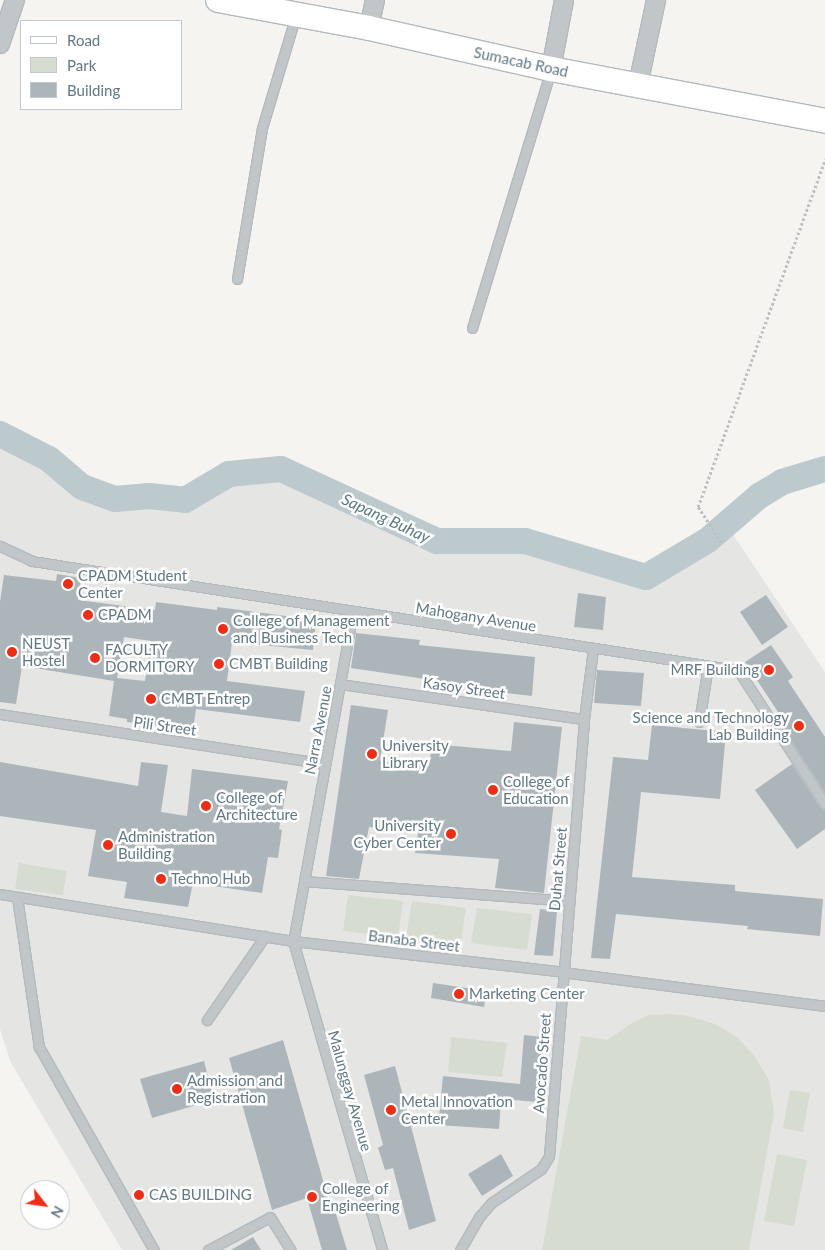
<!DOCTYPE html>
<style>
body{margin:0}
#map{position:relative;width:825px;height:1250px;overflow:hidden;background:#f5f4f0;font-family:Lato,sans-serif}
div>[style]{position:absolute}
.built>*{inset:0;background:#e5e6e3}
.green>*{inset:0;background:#d6dcd0}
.river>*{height:26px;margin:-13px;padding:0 13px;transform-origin:13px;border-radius:13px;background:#bccace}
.building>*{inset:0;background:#acb5b9}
.path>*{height:2.5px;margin-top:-1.25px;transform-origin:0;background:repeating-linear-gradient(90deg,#bdbfc1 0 2.5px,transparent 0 5px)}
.roads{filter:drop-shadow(1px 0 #b3babd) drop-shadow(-1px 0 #b3babd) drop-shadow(0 1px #b3babd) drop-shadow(0 -1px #b3babd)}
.service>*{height:9px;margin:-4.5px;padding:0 4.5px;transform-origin:4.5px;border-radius:4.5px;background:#c1c6c9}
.minor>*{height:18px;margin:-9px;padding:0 9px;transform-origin:9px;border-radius:9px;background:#c1c6c9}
.secondary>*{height:24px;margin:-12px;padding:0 12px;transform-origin:12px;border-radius:12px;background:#fff}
.dots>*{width:14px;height:14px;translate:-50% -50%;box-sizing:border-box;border:2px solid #fff;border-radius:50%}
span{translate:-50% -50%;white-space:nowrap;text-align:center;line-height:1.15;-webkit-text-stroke:5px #fff;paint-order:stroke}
.street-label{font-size:15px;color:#617884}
.poi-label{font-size:15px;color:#617884}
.left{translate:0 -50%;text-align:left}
.right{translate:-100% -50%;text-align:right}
.water-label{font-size:16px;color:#5c7b82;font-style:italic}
.legend{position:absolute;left:20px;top:20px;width:162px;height:90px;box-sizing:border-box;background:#fff;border:1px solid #c0c9ce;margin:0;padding:6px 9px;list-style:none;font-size:15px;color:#617884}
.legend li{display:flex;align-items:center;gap:10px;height:25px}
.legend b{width:25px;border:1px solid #c0c9ce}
.north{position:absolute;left:20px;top:1180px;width:50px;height:50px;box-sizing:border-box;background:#fff;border:1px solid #c0c9ce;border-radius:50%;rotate:120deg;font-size:14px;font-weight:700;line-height:20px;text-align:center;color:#617884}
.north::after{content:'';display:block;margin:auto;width:18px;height:22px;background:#f22c12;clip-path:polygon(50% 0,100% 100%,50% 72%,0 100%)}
</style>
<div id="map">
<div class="built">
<div style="clip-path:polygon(0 434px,49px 459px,82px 487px,115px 498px,149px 496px,185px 500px,229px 474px,281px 469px,437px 541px,525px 541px,646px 577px,708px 540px,726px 524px,825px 672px,825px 1250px,122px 1250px,10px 1061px,0 1029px)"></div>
</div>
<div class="green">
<div style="clip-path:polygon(19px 863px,67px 871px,63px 895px,15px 889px)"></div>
<div style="clip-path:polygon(348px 895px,403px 901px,398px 937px,343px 931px)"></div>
<div style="clip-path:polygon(412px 901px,466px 908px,461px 943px,406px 937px)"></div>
<div style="clip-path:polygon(477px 908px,532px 914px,527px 950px,471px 943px)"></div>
<div style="clip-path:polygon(669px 1014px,688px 1016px,715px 1024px,737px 1037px,755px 1057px,769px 1080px,774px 1114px,749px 1250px,542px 1250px,581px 1036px,607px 1040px,632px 1023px,649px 1015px)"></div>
<div style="clip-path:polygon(451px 1037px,507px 1043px,502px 1077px,448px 1072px)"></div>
<div style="clip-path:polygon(790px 1090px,810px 1093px,803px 1132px,783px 1128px)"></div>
<div style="clip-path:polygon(777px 1154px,807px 1160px,794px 1226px,764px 1221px)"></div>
</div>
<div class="river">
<div style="left:0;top:434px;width:55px;rotate:27deg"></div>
<div style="left:49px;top:459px;width:43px;rotate:40.3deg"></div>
<div style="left:82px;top:487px;width:35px;rotate:20deg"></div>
<div style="left:115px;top:499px;width:34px;rotate:-5deg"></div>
<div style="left:149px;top:496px;width:36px;rotate:6deg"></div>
<div style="left:185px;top:500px;width:51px;rotate:-30.6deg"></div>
<div style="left:229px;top:474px;width:52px;rotate:-5.5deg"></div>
<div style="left:281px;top:469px;width:172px;rotate:24.8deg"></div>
<div style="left:437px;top:541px;width:88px"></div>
<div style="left:525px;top:541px;width:126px;rotate:16.6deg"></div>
<div style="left:646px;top:577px;width:72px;rotate:-30.8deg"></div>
<div style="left:708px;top:540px;width:67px;rotate:-40.8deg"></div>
<div style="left:759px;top:496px;width:27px;rotate:-31deg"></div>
<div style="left:782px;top:482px;width:45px;rotate:-16.8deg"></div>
</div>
<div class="building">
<div style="clip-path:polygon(evenodd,57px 574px,81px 578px,78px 600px,155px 610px,156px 602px,217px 610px,217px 607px,316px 620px,313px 650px,232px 642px,227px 681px,305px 691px,300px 722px,196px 709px,193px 730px,127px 722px,127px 719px,109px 716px,114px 681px,22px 666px,16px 704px,0 702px,0 602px,4px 575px,56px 581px,57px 574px,124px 637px,151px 641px,145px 681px,117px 678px,124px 637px)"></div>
<div style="clip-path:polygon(578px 593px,606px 597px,603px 630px,574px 627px)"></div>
<div style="clip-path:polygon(766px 595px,788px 627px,762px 645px,740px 612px)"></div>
<div style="clip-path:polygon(356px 633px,420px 640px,419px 645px,535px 657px,532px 696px,473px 689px,474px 686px,424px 681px,425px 679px,351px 668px)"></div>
<div style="clip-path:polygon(771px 645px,793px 677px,788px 681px,825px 737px,825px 793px,774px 714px,778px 712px,745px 662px)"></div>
<div style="clip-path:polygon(597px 670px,644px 673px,641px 706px,594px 703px)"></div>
<div style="clip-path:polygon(351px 705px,388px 710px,380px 761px,429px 766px,432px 744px,511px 751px,514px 722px,562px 727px,544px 893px,495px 888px,499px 859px,415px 853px,418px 833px,369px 827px,359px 879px,326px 876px)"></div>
<div style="clip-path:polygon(652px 725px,726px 732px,720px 799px,641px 792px,632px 877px,735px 885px,735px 891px,823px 899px,820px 936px,747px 929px,748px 926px,616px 914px,610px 959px,591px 958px,613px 757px,648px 760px)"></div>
<div style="clip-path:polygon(0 762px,138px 786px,141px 762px,168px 765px,161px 812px,187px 816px,192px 769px,288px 781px,279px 829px,282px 830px,278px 858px,268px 857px,262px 893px,193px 883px,188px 907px,124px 898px,127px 882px,88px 876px,96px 830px,0 816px)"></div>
<div style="clip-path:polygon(792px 764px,820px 807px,825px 810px,825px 829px,797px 849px,755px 790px)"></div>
<div style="clip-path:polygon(540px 909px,557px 911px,553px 956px,534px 955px)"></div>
<div style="clip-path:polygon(433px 983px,487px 991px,484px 1007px,431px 998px)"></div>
<div style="clip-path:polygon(524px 1035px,543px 1037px,537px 1102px,501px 1099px,499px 1129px,438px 1125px,443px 1076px,520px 1084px)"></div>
<div style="clip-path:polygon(283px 1040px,329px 1201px,332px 1201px,347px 1250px,322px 1250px,307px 1198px,272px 1210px,229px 1058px)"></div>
<div style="clip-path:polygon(204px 1061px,214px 1100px,152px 1118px,140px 1079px)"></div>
<div style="clip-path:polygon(395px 1066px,436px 1221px,409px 1230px,393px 1168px,385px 1170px,378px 1148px,383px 1145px,364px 1075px)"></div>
<div style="clip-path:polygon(501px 1154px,513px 1176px,482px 1196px,468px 1174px)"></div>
<div style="clip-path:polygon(253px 1237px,261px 1250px,231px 1250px)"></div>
</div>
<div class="path">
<div style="left:721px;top:543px;width:43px;rotate:-122.6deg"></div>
<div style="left:698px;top:507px;width:370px;rotate:-69.9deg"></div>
</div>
<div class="roads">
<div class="service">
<div style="left:237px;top:279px;width:153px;rotate:-80.6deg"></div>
<div style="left:262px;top:128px;width:118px;rotate:-73.3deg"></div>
<div style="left:472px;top:328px;width:271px;rotate:-73deg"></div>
<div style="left:0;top:546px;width:35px;rotate:25deg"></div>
<div style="left:32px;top:561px;width:714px;rotate:8.78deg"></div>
<div style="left:738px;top:670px;width:160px;rotate:57deg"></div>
<div style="left:353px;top:612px;width:334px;rotate:100.3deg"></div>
<div style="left:293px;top:941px;width:322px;rotate:73.9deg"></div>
<div style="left:340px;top:684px;width:246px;rotate:8.2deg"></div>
<div style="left:0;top:714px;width:329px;rotate:8.7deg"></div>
<div style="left:699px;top:722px;width:57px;rotate:-80.9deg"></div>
<div style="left:305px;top:881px;width:265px;rotate:4.3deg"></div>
<div style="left:0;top:894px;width:297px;rotate:9.1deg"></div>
<div style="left:293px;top:941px;width:272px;rotate:6.5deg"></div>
<div style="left:563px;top:972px;width:264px;rotate:7.4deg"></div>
<div style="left:17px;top:897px;width:152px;rotate:81.7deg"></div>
<div style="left:39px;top:1047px;width:233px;rotate:60.5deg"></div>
<div style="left:207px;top:1020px;width:102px;rotate:-55.4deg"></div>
<div style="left:208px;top:1250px;width:70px;rotate:-28deg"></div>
<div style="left:270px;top:1217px;width:39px;rotate:58deg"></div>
<div style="left:460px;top:1250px;width:38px;rotate:-60deg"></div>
<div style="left:479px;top:1217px;width:18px;rotate:-49deg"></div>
<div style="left:491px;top:1203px;width:60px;rotate:-34.2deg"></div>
<div style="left:541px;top:1169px;width:15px;rotate:-58deg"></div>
<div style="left:549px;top:1156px;width:438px;rotate:-85.4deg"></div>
<div style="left:584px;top:719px;width:71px;rotate:-82.7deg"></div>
</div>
<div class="minor">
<div style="left:369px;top:28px;width:29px;rotate:-78deg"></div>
<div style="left:0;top:44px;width:46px;rotate:-71.2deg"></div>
<div style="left:551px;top:69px;width:70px;rotate:-79.3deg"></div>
<div style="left:638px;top:85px;width:87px;rotate:-78deg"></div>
</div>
<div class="secondary">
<div style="left:218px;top:0;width:154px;rotate:10.5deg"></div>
<div style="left:369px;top:28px;width:187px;rotate:12.7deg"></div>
<div style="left:551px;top:69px;width:279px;rotate:10.7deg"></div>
</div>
</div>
<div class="dots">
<div style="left:68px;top:584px;background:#f22c12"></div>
<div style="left:88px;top:615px;background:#f22c12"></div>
<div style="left:223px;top:629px;background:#f22c12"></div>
<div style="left:12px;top:652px;background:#f22c12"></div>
<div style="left:95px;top:658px;background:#f22c12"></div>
<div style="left:219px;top:664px;background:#f22c12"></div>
<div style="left:769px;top:670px;background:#f22c12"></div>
<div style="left:151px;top:699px;background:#f22c12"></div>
<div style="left:799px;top:726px;background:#f22c12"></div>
<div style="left:372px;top:754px;background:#f22c12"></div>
<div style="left:493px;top:790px;background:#f22c12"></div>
<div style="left:206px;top:806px;background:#f22c12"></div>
<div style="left:451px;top:834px;background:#f22c12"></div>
<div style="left:108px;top:845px;background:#f22c12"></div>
<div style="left:161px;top:879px;background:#f22c12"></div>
<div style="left:459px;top:994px;background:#f22c12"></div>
<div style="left:177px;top:1089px;background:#f22c12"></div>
<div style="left:391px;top:1110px;background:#f22c12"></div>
<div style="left:139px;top:1195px;background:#f22c12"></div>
<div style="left:312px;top:1197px;background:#f22c12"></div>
</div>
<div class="street-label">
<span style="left:521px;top:62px;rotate:12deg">Sumacab Road</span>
<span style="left:476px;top:617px;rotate:9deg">Mahogany Avenue</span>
<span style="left:464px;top:688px;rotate:8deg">Kasoy Street</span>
<span style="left:165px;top:726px;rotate:8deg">Pili Street</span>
<span style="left:318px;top:730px;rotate:-79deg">Narra Avenue</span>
<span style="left:558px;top:869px;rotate:-85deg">Duhat Street</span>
<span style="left:414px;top:941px;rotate:7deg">Banaba Street</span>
<span style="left:542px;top:1063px;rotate:-86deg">Avocado Street</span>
<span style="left:350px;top:1091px;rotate:74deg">Malunggay Avenue</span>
</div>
<div class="poi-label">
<span class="left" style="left:78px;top:584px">CPADM Student<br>Center</span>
<span class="left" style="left:98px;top:615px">CPADM</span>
<span class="left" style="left:233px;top:629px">College of Management<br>and Business Tech</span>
<span class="left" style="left:22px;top:652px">NEUST<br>Hostel</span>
<span class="left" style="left:105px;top:658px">FACULTY<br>DORMITORY</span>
<span class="left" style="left:229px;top:664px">CMBT Building</span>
<span class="right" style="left:759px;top:670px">MRF Building</span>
<span class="left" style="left:161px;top:699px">CMBT Entrep</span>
<span class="right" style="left:789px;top:726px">Science and Technology<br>Lab Building</span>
<span class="left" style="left:382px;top:754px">University<br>Library</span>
<span class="left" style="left:503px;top:790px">College of<br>Education</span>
<span class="left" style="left:216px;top:806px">College of<br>Architecture</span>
<span class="right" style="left:441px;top:834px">University<br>Cyber Center</span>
<span class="left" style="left:118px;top:845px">Administration<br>Building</span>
<span class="left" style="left:171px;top:879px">Techno Hub</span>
<span class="left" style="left:469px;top:994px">Marketing Center</span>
<span class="left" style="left:187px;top:1089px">Admission and<br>Registration</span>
<span class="left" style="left:401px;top:1110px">Metal Innovation<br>Center</span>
<span class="left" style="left:322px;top:1197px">College of<br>Engineering</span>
<span class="left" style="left:149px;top:1195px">CAS BUILDING</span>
</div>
<div class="water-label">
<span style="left:386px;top:518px;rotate:25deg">Sapang Buhay</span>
</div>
<ul class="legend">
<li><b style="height:6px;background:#fff"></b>Road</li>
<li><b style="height:14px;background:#d6dcd0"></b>Park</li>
<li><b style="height:14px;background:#acb5b9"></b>Building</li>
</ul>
<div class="north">N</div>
</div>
